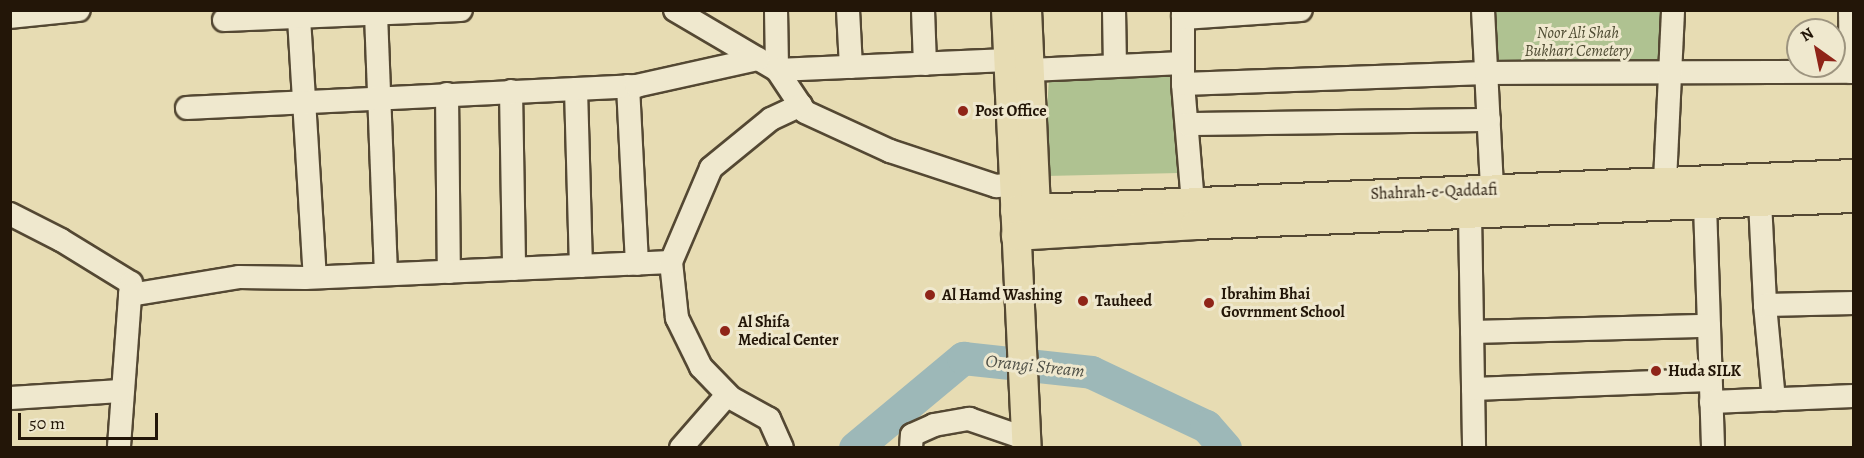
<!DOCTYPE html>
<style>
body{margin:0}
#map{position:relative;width:1864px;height:458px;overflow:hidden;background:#e7dcb3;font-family:Alegreya,serif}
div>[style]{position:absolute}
.green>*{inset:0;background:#afc291}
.river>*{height:33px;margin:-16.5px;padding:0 16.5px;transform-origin:16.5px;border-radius:16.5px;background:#9db8b8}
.roads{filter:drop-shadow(2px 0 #544833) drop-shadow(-2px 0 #544833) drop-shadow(0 2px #544833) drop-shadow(0 -2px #544833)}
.minor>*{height:22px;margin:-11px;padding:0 11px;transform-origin:11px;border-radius:11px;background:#efe8ce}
.major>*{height:28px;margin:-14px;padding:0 14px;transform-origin:14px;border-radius:14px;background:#e7dcb3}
.dots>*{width:16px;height:16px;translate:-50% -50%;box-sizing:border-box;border:3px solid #efe8ce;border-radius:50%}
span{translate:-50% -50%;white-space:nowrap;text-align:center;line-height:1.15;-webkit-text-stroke:6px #efe8ce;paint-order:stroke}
.park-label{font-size:16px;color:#4d4a31;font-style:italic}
.poi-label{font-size:16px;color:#231608;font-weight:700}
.left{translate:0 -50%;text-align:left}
.street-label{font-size:16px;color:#231608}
.water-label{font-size:18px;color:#4e4f46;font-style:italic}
.frame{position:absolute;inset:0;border:12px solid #231608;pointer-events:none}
.north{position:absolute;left:1786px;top:18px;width:60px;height:60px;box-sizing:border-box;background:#efe8ce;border:2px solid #9d947f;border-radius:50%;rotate:327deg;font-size:16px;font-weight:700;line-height:24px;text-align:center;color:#231608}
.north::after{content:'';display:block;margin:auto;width:21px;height:27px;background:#8f2418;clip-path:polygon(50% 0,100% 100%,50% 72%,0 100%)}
.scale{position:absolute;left:18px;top:413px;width:140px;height:27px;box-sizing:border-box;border:3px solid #231608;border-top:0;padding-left:8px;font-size:18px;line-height:21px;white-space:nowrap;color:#231608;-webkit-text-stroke:4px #efe8ce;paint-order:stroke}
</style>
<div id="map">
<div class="green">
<div style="clip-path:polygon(1483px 11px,1673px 11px,1672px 72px,1487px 74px)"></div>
<div style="clip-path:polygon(1173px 70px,1179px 173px,1046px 176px,1044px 153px,1049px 79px)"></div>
</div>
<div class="river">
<div style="left:855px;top:448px;width:141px;rotate:-39.8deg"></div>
<div style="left:963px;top:358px;width:129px;rotate:6.2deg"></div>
<div style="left:1091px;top:372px;width:127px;rotate:25.2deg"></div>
<div style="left:1206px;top:426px;width:29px;rotate:49deg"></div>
</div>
<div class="roads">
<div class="minor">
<div style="left:675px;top:10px;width:118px;rotate:30.5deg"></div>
<div style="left:777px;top:70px;width:50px;rotate:56.3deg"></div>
<div style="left:805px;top:112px;width:94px;rotate:24.6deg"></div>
<div style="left:890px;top:151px;width:112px;rotate:18.3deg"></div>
<div style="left:996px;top:186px;width:19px;rotate:-6deg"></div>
<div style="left:776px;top:10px;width:60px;rotate:89deg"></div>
<div style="left:777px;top:70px;width:231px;rotate:-2.5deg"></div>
<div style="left:848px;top:10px;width:57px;rotate:87deg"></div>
<div style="left:923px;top:10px;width:54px;rotate:87.9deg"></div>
<div style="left:1114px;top:10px;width:56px;rotate:89deg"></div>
<div style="left:1183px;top:10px;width:74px;rotate:90deg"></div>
<div style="left:1183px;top:84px;width:118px;rotate:85.2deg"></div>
<div style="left:1483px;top:10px;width:180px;rotate:87.1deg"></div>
<div style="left:1850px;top:10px;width:62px;rotate:89.1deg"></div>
<div style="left:376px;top:14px;width:260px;rotate:87.8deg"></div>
<div style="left:10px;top:17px;width:69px;rotate:-5.8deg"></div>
<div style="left:299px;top:18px;width:259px;rotate:86.5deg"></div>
<div style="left:1183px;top:18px;width:118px;rotate:-3.9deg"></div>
<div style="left:224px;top:20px;width:237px;rotate:-2.4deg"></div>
<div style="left:1030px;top:70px;width:153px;rotate:-2.6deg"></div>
<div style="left:1183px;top:84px;width:303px;rotate:-2.1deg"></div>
<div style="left:1486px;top:73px;width:368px;rotate:-0.2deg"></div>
<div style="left:628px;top:86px;width:178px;rotate:87.1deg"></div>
<div style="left:576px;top:89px;width:177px;rotate:88.4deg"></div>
<div style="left:511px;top:91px;width:178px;rotate:89deg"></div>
<div style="left:447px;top:94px;width:178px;rotate:89.4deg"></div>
<div style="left:187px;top:108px;width:450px;rotate:-2.8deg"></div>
<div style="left:636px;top:86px;width:125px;rotate:-12.5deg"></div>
<div style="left:1187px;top:124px;width:302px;rotate:-0.8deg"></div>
<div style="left:1665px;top:181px;width:171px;rotate:-87.3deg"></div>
<div style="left:1760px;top:201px;width:104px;rotate:87.2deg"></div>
<div style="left:1765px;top:305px;width:95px;rotate:84.6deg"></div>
<div style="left:1705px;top:205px;width:243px;rotate:88.1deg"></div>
<div style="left:10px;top:214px;width:57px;rotate:27deg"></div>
<div style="left:61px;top:240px;width:82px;rotate:31.6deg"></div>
<div style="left:131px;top:283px;width:165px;rotate:94.2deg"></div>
<div style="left:1470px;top:214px;width:234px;rotate:89deg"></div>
<div style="left:130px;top:295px;width:110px;rotate:-9.4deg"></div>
<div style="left:239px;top:277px;width:66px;rotate:0.9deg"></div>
<div style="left:305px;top:278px;width:366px;rotate:-2.5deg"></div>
<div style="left:1765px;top:305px;width:89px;rotate:-1.3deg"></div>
<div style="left:1472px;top:332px;width:237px;rotate:-1.5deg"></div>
<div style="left:1473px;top:389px;width:236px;rotate:-2.2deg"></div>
<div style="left:10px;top:398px;width:111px;rotate:-3.6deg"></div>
<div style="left:1711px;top:402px;width:143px;rotate:-2.4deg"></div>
<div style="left:681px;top:448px;width:70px;rotate:-49deg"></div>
<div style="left:782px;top:448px;width:32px;rotate:-114deg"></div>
<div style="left:769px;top:419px;width:43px;rotate:-151.1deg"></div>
<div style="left:731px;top:398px;width:43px;rotate:-134.1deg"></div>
<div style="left:701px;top:367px;width:55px;rotate:-116.1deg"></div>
<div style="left:677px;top:318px;width:56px;rotate:-96.1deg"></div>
<div style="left:671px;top:262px;width:102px;rotate:-66.9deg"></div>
<div style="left:711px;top:168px;width:77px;rotate:-39.2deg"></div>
<div style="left:771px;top:119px;width:33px;rotate:-25deg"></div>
<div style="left:911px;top:448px;width:13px;rotate:-86deg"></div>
<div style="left:912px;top:435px;width:24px;rotate:-24deg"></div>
<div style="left:934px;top:425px;width:36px;rotate:-10deg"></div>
<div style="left:969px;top:419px;width:61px;rotate:19deg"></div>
</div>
<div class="major">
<div style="left:1006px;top:10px;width:439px;rotate:87.3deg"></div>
<div style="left:1027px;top:10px;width:220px;rotate:87.4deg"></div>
<div style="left:1015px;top:210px;width:840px;rotate:-2.46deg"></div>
<div style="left:1016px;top:236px;width:179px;rotate:-3.5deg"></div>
<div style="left:1195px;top:225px;width:660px;rotate:-2.35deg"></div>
</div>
</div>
<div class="dots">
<div style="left:963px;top:111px;background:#8f2418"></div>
<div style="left:930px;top:295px;background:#8f2418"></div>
<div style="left:1083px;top:301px;background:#8f2418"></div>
<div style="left:1209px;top:303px;background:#8f2418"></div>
<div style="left:725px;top:331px;background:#8f2418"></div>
<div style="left:1656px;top:371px;background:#8f2418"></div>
</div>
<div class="park-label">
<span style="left:1578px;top:42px">Noor Ali Shah<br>Bukhari Cemetery</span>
</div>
<div class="poi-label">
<span class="left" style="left:975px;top:111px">Post Office</span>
<span class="left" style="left:1221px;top:303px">Ibrahim Bhai<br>Govrnment School</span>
<span class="left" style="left:942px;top:295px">Al Hamd Washing</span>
<span class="left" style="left:1095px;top:301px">Tauheed</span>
<span class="left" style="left:738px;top:331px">Al Shifa<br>Medical Center</span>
<span class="left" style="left:1668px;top:371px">Huda SILK</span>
</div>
<div class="street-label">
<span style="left:1434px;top:192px;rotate:-2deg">Shahrah-e-Qaddafi</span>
</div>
<div class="water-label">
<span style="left:1035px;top:366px;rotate:6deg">Orangi Stream</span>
</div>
<div class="frame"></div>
<div class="north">N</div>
<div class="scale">50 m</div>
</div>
